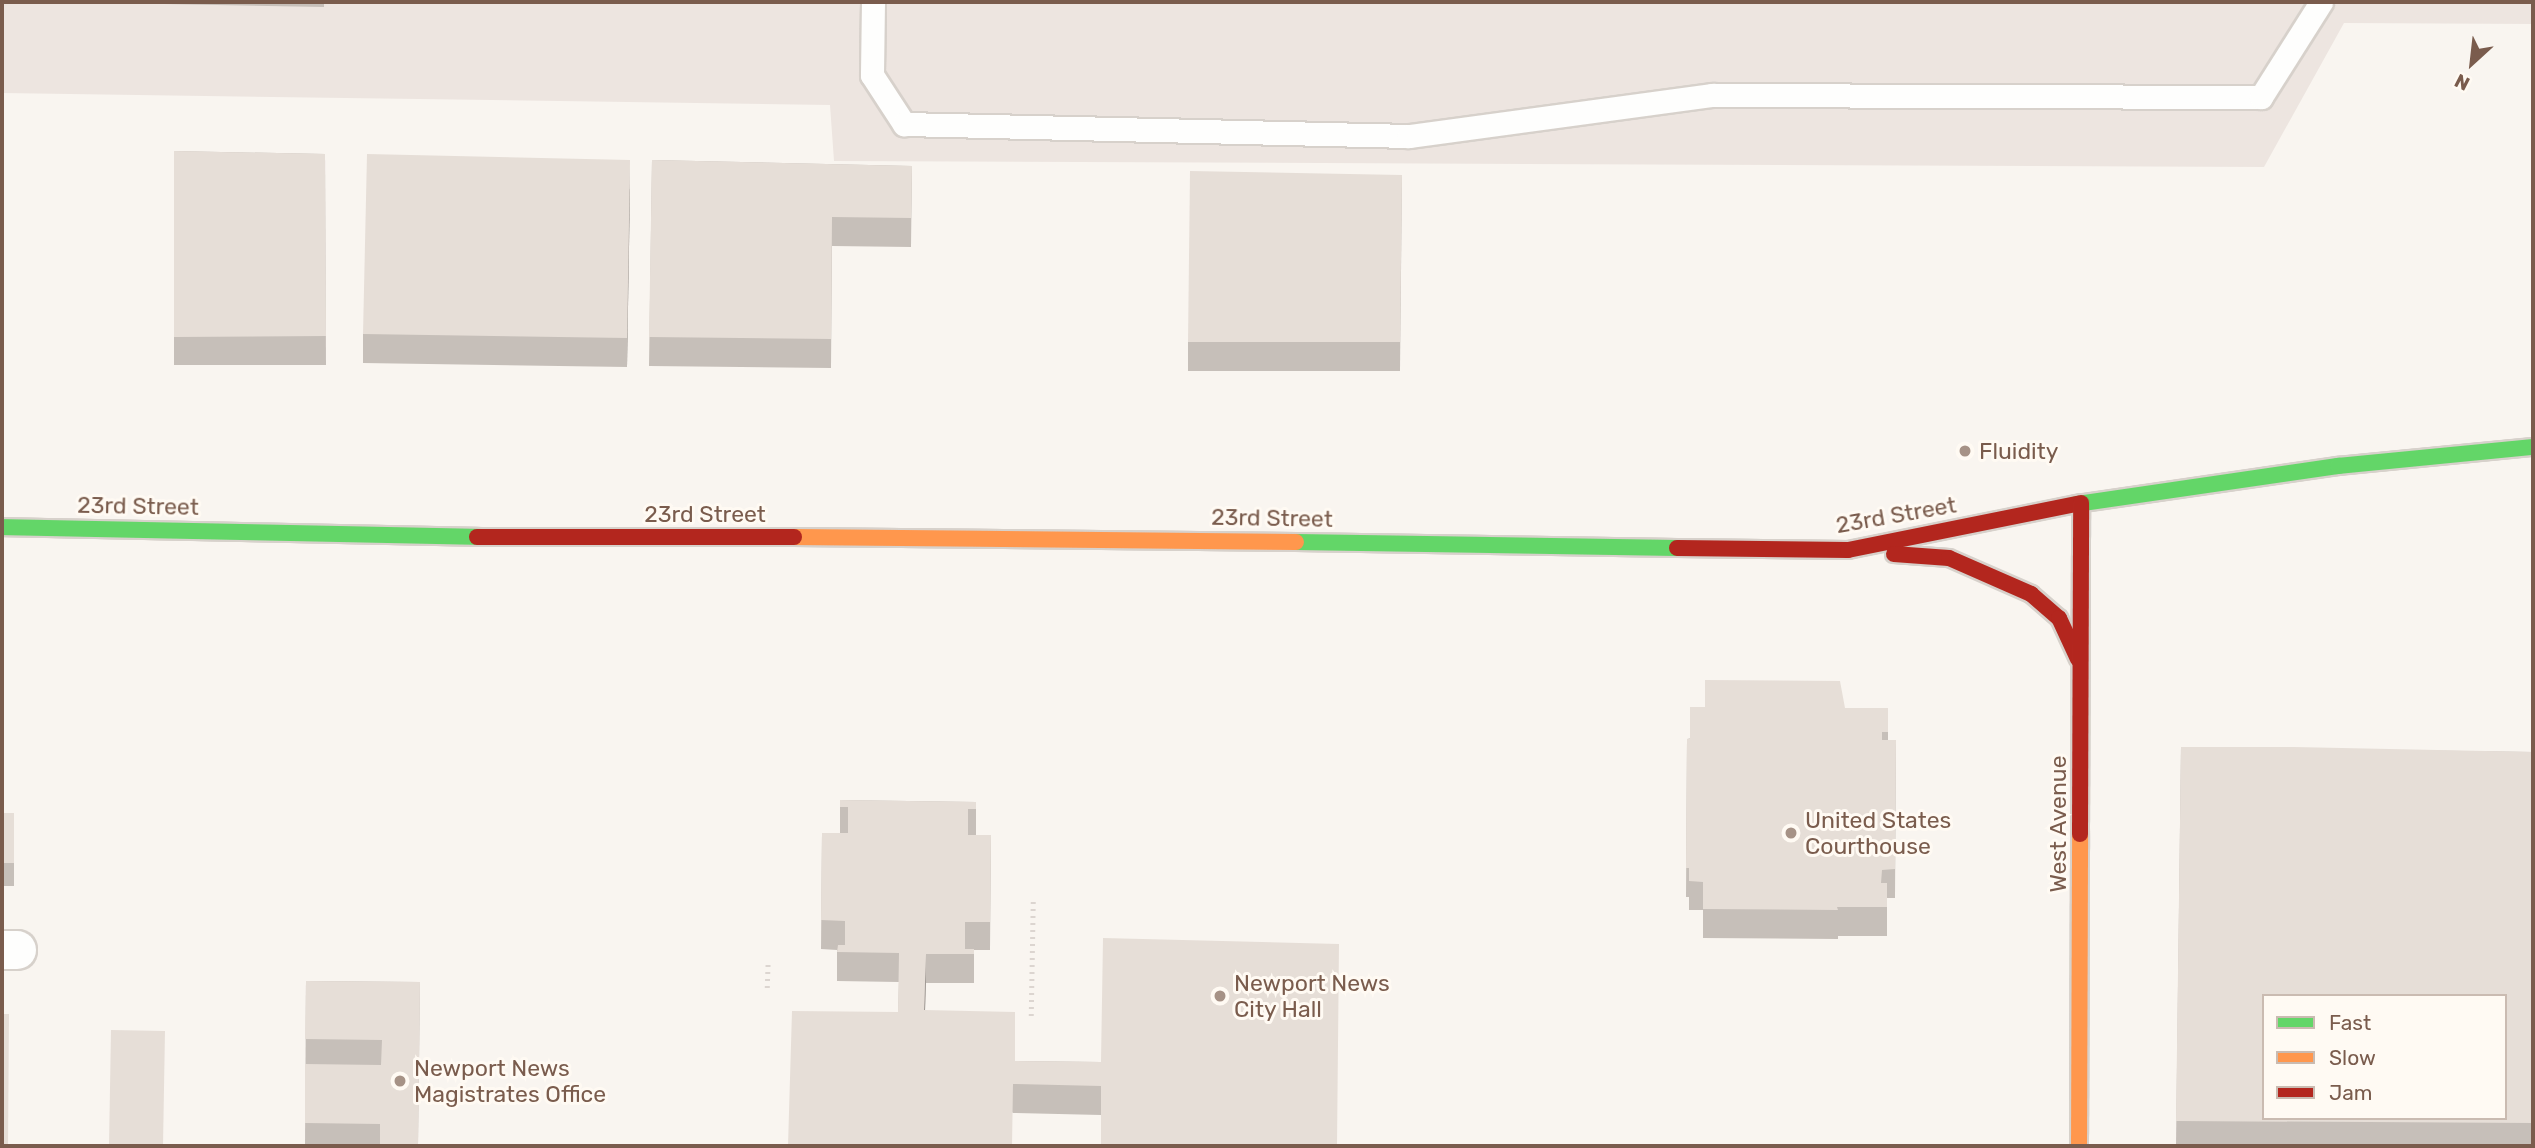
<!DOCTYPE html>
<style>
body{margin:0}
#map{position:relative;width:2535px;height:1148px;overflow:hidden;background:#f9f5f0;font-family:Rubik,sans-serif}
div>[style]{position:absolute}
.industrial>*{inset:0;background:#ede5e0}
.path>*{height:4.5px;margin-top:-2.25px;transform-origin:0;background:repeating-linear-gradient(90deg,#dcd5d0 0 2px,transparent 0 7px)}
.roads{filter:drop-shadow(2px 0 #d7d1cb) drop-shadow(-2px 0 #d7d1cb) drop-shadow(0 2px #d7d1cb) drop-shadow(0 -2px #d7d1cb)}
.lane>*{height:23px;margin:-11.5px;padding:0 11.5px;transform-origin:11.5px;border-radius:11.5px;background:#fefefd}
.street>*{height:38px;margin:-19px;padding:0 19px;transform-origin:19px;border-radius:19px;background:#fefefd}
.fast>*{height:16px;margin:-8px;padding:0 8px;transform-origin:8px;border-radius:8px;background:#63d668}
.slow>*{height:16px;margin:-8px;padding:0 8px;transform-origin:8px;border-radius:8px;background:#ff974d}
.jam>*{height:16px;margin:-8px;padding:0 8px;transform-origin:8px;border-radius:8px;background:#b3261e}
.wall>*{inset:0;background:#c6bfb9}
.shaded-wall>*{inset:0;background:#a19b96}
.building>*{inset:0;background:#e6ded7}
.dots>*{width:19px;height:19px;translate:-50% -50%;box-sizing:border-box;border:4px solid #fffaf3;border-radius:50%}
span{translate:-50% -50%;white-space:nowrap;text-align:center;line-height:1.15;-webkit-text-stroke:6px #fffaf3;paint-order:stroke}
.poi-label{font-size:23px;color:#7a5c4d}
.left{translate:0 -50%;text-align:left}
.street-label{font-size:23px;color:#7a5c4d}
.frame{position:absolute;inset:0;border:4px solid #7a5c4d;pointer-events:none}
.legend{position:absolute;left:2262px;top:994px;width:245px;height:126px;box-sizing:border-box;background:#fffaf3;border:2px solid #cabbb1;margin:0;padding:9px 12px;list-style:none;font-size:21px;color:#7a5c4d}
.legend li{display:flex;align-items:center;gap:14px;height:35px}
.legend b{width:35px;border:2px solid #cabbb1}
.north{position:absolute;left:2437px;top:28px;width:70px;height:70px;-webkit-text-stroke:5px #fffaf3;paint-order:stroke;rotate:207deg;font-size:19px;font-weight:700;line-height:28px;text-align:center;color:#7a5c4d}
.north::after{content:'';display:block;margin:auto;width:24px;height:32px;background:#7a5c4d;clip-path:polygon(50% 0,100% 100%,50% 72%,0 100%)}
</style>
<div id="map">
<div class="industrial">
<div style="clip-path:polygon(2px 2px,2533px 2px,2533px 24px,2344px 23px,2264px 167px,834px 161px,830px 105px,2px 93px)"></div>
</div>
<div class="path">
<div style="left:767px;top:988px;width:24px;rotate:-88deg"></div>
<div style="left:1031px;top:1016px;width:119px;rotate:-89deg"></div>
</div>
<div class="roads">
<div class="lane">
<div style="left:873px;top:2px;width:73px;rotate:90.8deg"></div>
<div style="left:872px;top:75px;width:59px;rotate:56.9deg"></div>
<div style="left:904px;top:124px;width:505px;rotate:1.36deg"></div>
<div style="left:1409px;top:136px;width:306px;rotate:-7.7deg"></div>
<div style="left:1712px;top:95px;width:549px;rotate:0.21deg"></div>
<div style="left:2261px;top:97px;width:112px;rotate:-57.7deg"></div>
</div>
<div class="street">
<div style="left:2px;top:950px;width:15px"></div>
</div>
<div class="fast">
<div style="left:2077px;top:504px;width:264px;rotate:-8.3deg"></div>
<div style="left:2338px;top:466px;width:196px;rotate:-5.6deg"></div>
<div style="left:2px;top:527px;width:475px;rotate:1.2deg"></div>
<div style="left:1296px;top:542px;width:381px;rotate:0.9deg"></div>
</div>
<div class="slow">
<div style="left:794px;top:537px;width:502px;rotate:0.57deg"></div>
<div style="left:2079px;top:1146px;width:312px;rotate:-89.8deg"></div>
</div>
<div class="jam">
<div style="left:477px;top:537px;width:317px"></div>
<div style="left:1677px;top:548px;width:171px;rotate:0.7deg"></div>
<div style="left:1848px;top:550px;width:234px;rotate:-11.4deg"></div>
<div style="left:1894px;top:554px;width:55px;rotate:4.2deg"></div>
<div style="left:1949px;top:558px;width:90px;rotate:23.7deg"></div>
<div style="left:2031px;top:594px;width:37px;rotate:41deg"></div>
<div style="left:2059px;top:618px;width:45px;rotate:65.1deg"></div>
<div style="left:2080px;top:834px;width:331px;rotate:-89.8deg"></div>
</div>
</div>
<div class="wall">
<div style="clip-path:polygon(60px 2px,324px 2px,324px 7px)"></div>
<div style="clip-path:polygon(174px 151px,325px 154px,326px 365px,174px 365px)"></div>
<div style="clip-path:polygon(652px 160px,912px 166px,911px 247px,832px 246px,831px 368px,649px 366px)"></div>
<div style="clip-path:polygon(1402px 175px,1400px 371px,1188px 371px,1188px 342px)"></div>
<div style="clip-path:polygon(630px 189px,627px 367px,363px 363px,363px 334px)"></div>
<div style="clip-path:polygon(1845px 708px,1888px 708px,1888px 740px,1896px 740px,1895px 898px,1887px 898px,1887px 936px,1838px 936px,1838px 939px,1703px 938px,1703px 910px,1689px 910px,1689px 897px,1686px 897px,1687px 739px)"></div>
<div style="clip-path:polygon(2181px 747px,2533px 752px,2533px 1146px,2176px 1146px)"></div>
<div style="clip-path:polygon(840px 800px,976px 802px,976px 835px,991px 835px,990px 950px,974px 950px,974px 983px,926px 983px,925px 1010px,1015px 1061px,1101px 1062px,1101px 1115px,1013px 1113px,898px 1012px,899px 982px,837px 981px,837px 950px,821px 949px,822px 833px,840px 833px)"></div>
<div style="clip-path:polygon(2px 813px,14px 813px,14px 886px,2px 886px)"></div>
<div style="clip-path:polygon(306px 981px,420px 982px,418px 1146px,305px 1146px)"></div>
</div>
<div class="shaded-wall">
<div style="clip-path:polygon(630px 160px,630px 189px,627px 367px,627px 338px)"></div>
<div style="clip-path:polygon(926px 954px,926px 983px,924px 1039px,924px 1010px)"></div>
</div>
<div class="building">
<div style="clip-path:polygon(174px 151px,325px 154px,326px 336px,174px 337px)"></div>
<div style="clip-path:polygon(367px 154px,630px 160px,627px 338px,363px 334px)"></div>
<div style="clip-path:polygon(652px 160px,912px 166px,911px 218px,832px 217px,831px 339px,649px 337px)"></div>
<div style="clip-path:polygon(1190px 171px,1402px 175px,1400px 342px,1188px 342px)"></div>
<div style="clip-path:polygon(1705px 680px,1840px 681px,1845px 708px,1888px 708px,1888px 732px,1882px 732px,1882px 740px,1896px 740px,1895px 869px,1882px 870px,1881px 883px,1887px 883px,1887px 907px,1837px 907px,1838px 910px,1703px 909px,1703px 882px,1689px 881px,1689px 868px,1686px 868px,1687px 739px,1690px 739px,1690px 707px,1705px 707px)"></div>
<div style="clip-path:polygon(evenodd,2181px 747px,2294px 747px,2533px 752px,2533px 1123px,2176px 1121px,2181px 747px,2264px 996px,2505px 996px,2505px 1118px,2264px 1118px,2264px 996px)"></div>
<div style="clip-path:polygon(840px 800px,976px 802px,976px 809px,968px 809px,968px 835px,991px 835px,990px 922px,965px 922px,965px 949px,974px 949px,974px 954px,926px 954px,924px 1010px,1015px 1012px,1015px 1061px,1101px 1062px,1103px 938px,1339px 944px,1337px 1146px,1101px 1146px,1101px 1086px,1013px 1084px,1012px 1146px,788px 1146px,792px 1011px,898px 1012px,899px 953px,837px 952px,838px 945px,845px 945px,845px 921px,821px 920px,822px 833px,848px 833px,848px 807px,840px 807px)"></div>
<div style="clip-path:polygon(2px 813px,14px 813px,14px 863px,2px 863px)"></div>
<div style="clip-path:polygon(306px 981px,420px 982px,418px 1146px,380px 1146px,380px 1124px,305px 1123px,305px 1064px,381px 1065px,382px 1040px,305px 1039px)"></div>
<div style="clip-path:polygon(2px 1014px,9px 1014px,8px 1146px,2px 1146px)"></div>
<div style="clip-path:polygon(111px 1030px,165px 1031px,163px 1146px,109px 1146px)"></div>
</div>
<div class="dots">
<div style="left:1965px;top:451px;background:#a69286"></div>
<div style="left:1791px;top:833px;background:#a69286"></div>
<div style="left:1220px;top:996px;background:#a69286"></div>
<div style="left:400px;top:1081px;background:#a69286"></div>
</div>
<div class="poi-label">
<span class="left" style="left:1979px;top:451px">Fluidity</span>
<span class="left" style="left:1805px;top:833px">United States<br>Courthouse</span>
<span class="left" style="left:1234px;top:996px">Newport News<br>City Hall</span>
<span class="left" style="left:414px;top:1081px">Newport News<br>Magistrates Office</span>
</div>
<div class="street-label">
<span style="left:138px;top:506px;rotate:1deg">23rd Street</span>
<span style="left:705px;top:514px">23rd Street</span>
<span style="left:1896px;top:515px;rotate:-10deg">23rd Street</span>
<span style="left:1272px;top:518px;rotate:1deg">23rd Street</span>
<span style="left:2058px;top:824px;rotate:-90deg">West Avenue</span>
</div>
<div class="frame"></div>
<ul class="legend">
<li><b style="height:9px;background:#63d668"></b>Fast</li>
<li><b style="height:9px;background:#ff974d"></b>Slow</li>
<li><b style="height:9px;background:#b3261e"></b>Jam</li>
</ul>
<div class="north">N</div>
</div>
